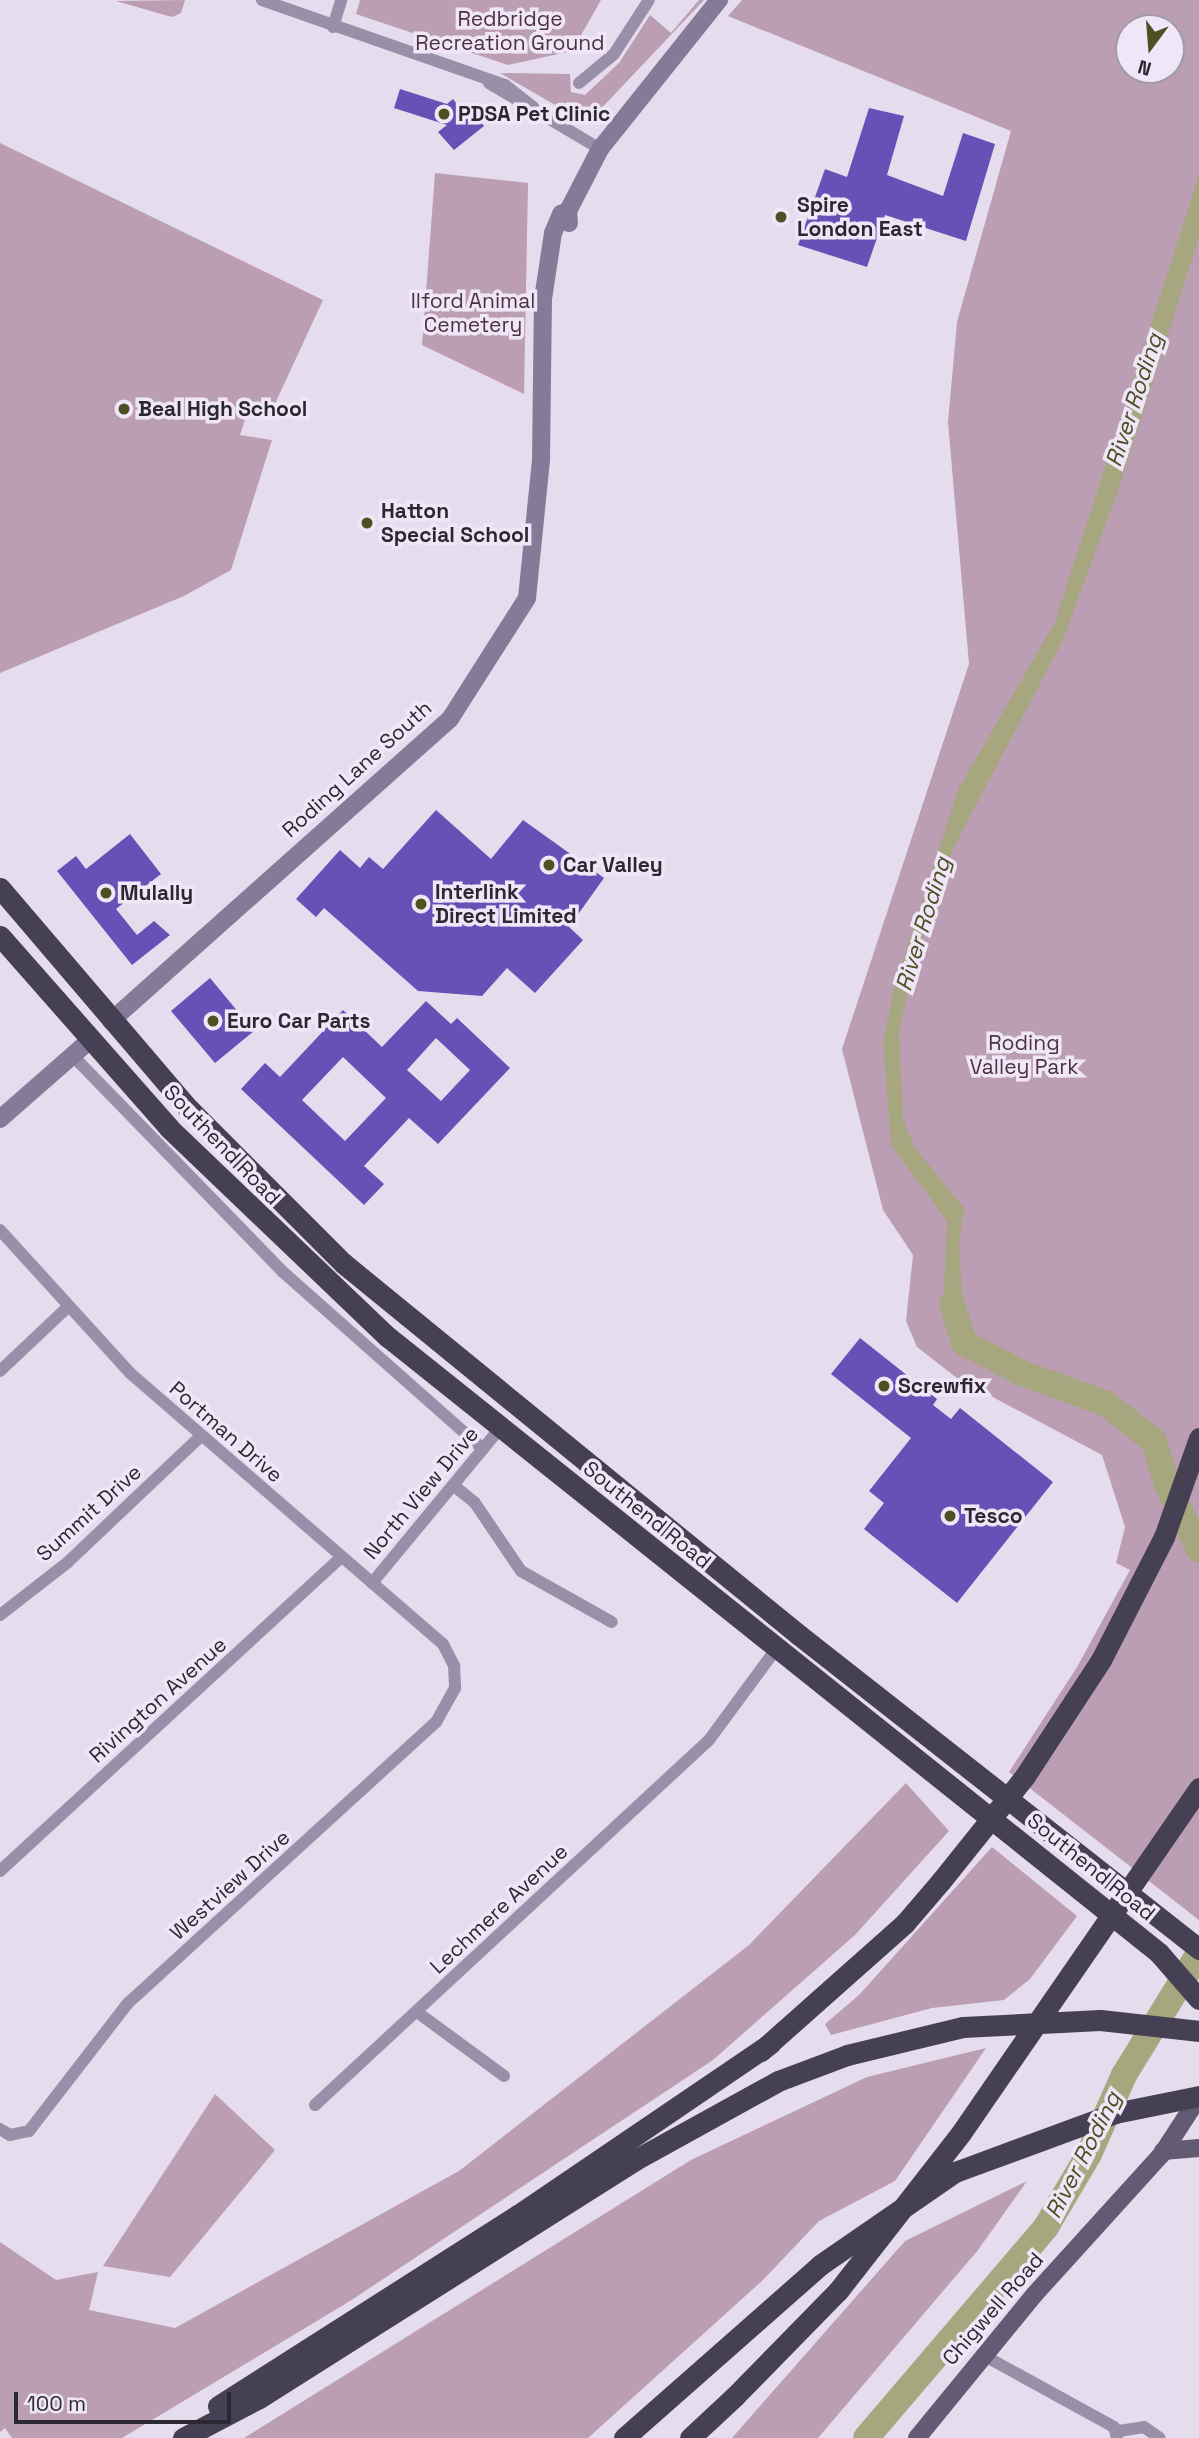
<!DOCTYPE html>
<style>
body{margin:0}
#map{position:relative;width:1199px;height:2438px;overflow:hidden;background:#e5dcee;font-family:"Space Grotesk",sans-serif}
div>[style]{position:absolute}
.green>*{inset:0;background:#bb9eb3}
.water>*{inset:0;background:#a7a77f}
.river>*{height:26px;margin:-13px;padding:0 13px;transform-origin:13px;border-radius:13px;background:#a7a77f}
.building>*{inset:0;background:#6652b6}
.street>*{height:12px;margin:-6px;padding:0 6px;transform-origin:6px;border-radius:6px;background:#998fa8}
.secondary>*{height:18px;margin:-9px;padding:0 9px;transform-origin:9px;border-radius:9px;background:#847b98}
.primary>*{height:18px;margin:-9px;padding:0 9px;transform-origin:9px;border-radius:9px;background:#625b73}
.highway>*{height:21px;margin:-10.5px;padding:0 10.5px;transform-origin:10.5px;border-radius:10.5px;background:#454053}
.highway-bridge>*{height:21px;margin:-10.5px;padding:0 10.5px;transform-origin:10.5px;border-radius:10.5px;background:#454053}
.dots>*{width:19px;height:19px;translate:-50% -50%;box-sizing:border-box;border:4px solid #efe7f7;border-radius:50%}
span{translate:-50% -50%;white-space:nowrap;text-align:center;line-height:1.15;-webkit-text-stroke:7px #efe7f7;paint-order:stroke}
.park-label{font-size:21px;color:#4e2f44}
.poi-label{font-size:21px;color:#2b2833;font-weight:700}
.left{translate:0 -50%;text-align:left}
.street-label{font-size:21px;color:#2b2833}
.water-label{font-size:23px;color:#4e4f23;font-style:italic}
.north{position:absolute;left:1115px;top:14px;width:70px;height:70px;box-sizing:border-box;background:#efe7f7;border:2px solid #a19ba9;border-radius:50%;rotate:196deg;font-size:19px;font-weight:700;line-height:28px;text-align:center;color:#2b2833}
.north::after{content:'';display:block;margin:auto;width:24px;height:32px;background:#4e4f23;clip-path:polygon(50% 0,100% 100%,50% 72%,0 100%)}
.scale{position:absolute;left:14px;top:2392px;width:217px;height:32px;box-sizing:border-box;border:4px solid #2b2833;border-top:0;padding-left:9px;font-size:21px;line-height:24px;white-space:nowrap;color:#2b2833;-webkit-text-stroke:5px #efe7f7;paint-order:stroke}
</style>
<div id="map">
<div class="green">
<div style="clip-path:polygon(185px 0,181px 13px,172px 17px,116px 1px)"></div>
<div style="clip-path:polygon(360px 0,601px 0,572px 51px,508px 65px,356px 14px)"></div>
<div style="clip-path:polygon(699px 0,704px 0,595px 115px,576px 117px,500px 73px,570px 74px,571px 92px,585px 95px,619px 63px,650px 15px,671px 33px)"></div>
<div style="clip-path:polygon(evenodd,742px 0,1199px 0,1199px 1920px,1009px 1772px,1077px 1667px,1130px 1570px,1116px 1563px,1125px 1527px,1102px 1455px,957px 1378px,917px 1347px,906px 1321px,913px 1255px,883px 1210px,842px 1049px,969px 664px,948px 422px,957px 322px,1011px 131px,728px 16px,742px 0,1129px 28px,1171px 28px,1171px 70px,1129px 70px,1129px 28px)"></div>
<div style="clip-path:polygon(0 143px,323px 300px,273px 408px,251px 401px,240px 435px,272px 440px,231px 570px,184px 596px,0 673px)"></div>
<div style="clip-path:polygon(435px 173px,528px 183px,524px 394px,422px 345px)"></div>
<div style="clip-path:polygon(906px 1783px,949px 1831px,855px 1935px,713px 2060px,350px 2301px,122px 2438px,12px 2438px,5px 2428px,0 2432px,0 2242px,56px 2280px,98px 2272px,89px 2310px,175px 2328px,459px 2171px,749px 1945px)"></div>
<div style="clip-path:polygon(992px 1847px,1077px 1916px,1030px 1979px,1004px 2000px,932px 2008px,831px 2035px,825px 2024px,859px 1995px)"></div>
<div style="clip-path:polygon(986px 2048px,895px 2181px,819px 2221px,763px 2280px,588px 2438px,244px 2438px,691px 2160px,867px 2077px)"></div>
<div style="clip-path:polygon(215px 2094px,275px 2150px,170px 2277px,103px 2266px)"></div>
<div style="clip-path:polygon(1027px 2181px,978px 2250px,818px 2438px,732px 2438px,905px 2241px)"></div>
</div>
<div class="water">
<div style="clip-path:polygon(1199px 175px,1199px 237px,1118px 491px,1062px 642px,954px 847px,914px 964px,899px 1031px,903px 1119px,915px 1148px,964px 1208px,959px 1246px,965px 1327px,955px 1348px,943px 1313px,947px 1221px,891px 1145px,883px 1040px,895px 984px,959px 788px,1055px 622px)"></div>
</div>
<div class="river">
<div style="left:952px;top:1304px;width:41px;rotate:72.9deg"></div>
<div style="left:964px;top:1343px;width:68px;rotate:27.3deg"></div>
<div style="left:1024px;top:1374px;width:86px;rotate:19.7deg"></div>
<div style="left:1105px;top:1403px;width:62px;rotate:37.8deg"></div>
<div style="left:1154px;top:1441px;width:45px;rotate:73.2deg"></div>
<div style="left:1167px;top:1484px;width:73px;rotate:64.1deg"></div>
<div style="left:866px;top:2438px;width:277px;rotate:-49.5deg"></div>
<div style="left:1046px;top:2227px;width:85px;rotate:-59.5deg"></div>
<div style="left:1089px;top:2154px;width:86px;rotate:-66.1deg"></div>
<div style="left:1124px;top:2075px;width:143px;rotate:-58.4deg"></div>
</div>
<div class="building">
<div style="clip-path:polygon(400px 89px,447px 104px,453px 99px,460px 108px,466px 103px,484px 126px,454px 150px,438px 132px,447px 125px,394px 108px)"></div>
<div style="clip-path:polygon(869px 108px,904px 116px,887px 175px,943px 196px,963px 133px,995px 144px,966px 241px,885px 215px,867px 267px,798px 245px,825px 169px,847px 177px)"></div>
<div style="clip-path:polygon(436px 810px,491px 859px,523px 820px,604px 878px,569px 927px,583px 940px,535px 993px,507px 968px,482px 996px,418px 991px,324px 908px,316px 917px,296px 899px,340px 850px,360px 868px,369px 857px,383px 869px)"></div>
<div style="clip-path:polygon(130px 834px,161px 874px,116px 909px,137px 935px,154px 921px,170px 935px,132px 965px,57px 871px,76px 856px,86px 869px)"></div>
<div style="clip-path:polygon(210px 978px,254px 1031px,215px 1063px,171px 1011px)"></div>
<div style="clip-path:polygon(evenodd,426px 1001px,451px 1024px,457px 1018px,510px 1068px,438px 1144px,409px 1118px,364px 1166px,384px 1184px,364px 1205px,241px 1089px,265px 1063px,280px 1077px,343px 1010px,382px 1047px,426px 1001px,436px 1038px,470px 1070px,441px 1101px,407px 1070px,436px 1038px,426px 1001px,343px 1057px,386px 1098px,345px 1141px,302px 1100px,343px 1057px)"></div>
<div style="clip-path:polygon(860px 1338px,937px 1399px,933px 1405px,951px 1419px,960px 1408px,1053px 1482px,957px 1603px,864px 1529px,884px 1503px,869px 1491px,911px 1438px,831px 1374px)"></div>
</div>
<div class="street">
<div style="left:262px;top:0;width:257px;rotate:19.3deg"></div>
<div style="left:505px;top:85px;width:36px;rotate:38deg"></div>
<div style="left:333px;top:27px;width:28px;rotate:-73deg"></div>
<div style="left:489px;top:83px;width:129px;rotate:30.7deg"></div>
<div style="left:579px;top:83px;width:45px;rotate:-39.6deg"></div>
<div style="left:614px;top:54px;width:64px;rotate:-57.1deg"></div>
<div style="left:72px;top:1055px;width:303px;rotate:45.8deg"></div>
<div style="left:283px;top:1272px;width:267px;rotate:41.5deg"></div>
<div style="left:0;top:1230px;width:193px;rotate:47.7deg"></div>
<div style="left:130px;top:1373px;width:414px;rotate:40.9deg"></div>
<div style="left:443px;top:1644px;width:25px;rotate:63deg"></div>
<div style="left:454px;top:1666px;width:22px;rotate:87deg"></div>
<div style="left:455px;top:1688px;width:39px;rotate:119deg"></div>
<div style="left:436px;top:1722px;width:417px;rotate:137.6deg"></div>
<div style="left:128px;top:2003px;width:162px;rotate:127.7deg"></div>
<div style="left:29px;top:2131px;width:19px;rotate:168deg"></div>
<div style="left:10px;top:2135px;width:12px;rotate:-149deg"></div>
<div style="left:0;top:1371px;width:93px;rotate:-43.3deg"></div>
<div style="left:453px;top:1485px;width:28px;rotate:39deg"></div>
<div style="left:475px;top:1503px;width:82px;rotate:55.9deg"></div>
<div style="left:521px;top:1571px;width:104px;rotate:29.3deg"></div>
<div style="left:372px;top:1583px;width:201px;rotate:-50.4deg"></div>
<div style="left:0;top:1615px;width:86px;rotate:-37.9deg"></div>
<div style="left:68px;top:1562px;width:183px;rotate:-43.5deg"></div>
<div style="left:0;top:1871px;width:464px;rotate:-42.6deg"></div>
<div style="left:417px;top:2012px;width:108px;rotate:36.3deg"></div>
<div style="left:315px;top:2105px;width:537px;rotate:-42.81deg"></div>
<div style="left:709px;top:1740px;width:113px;rotate:-53.6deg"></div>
<div style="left:983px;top:2355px;width:149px;rotate:28.8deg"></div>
<div style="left:1114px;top:2427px;width:11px;rotate:75deg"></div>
<div style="left:1119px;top:2431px;width:25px;rotate:-9deg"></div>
<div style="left:1144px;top:2427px;width:19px;rotate:35deg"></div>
</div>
<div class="secondary">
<div style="left:569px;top:223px;width:12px;rotate:-95deg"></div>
<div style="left:568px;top:211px;width:70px;rotate:-62.7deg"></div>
<div style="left:600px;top:149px;width:191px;rotate:-51.4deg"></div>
<div style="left:111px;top:1021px;width:454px;rotate:-41.7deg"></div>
<div style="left:450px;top:719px;width:143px;rotate:-57.5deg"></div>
<div style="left:527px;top:598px;width:140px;rotate:-84.2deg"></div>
<div style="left:541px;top:459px;width:160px;rotate:-89.3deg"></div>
<div style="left:543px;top:299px;width:67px;rotate:-81.4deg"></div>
<div style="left:553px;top:233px;width:21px;rotate:-67deg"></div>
<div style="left:561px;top:214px;width:8px;rotate:-23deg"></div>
<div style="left:0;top:1119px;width:121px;rotate:-41.3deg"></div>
</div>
<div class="primary">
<div style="left:1163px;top:2151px;width:36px;rotate:-5deg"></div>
<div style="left:917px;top:2438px;width:185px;rotate:-50.7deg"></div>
<div style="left:1034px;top:2295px;width:190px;rotate:-47.8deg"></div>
<div style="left:1162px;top:2154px;width:68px;rotate:-57deg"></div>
</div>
<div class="highway">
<div style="left:0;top:888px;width:291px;rotate:49.5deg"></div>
<div style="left:189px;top:1109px;width:218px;rotate:45deg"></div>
<div style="left:343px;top:1263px;width:588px;rotate:39.21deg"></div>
<div style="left:799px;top:1635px;width:509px;rotate:38.13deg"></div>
<div style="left:0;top:936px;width:256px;rotate:48.6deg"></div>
<div style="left:169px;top:1128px;width:303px;rotate:43.7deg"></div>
<div style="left:388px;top:1337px;width:987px;rotate:38.62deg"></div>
<div style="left:1159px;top:1953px;width:61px;rotate:49deg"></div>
<div style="left:761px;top:2051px;width:193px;rotate:-41.6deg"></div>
<div style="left:905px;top:1923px;width:55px;rotate:-49.4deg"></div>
<div style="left:218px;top:2406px;width:356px;rotate:-32.5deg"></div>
<div style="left:518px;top:2215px;width:305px;rotate:-34.2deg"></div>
<div style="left:183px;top:2438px;width:86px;rotate:-27.8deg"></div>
<div style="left:259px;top:2398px;width:445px;rotate:-32.3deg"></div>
<div style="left:635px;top:2160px;width:163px;rotate:-28.9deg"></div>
<div style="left:778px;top:2081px;width:74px;rotate:-20.6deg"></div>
<div style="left:847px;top:2055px;width:119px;rotate:-13.6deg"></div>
<div style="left:963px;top:2027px;width:137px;rotate:-2.9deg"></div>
<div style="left:1100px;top:2020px;width:100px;rotate:6.3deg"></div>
<div style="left:624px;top:2438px;width:261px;rotate:-41.4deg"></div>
<div style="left:820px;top:2265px;width:164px;rotate:-34.6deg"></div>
<div style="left:955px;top:2172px;width:171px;rotate:-20.2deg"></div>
<div style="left:1115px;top:2113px;width:86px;rotate:-11.4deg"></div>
<div style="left:690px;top:2438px;width:62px;rotate:-43deg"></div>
</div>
<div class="highway-bridge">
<div style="left:941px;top:1881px;width:134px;rotate:-51.3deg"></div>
<div style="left:1025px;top:1776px;width:139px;rotate:-56.8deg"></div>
<div style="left:1101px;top:1660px;width:138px;rotate:-62.9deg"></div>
<div style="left:1164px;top:1537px;width:105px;rotate:-70.5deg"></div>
<div style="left:735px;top:2396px;width:147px;rotate:-45.6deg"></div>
<div style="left:838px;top:2291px;width:200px;rotate:-52.1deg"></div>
<div style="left:961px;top:2133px;width:419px;rotate:-55.4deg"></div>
</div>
<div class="dots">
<div style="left:444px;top:114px;background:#4e4f23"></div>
<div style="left:781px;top:217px;background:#4e4f23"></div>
<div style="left:124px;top:409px;background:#4e4f23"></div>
<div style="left:367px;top:523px;background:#4e4f23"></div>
<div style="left:549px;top:865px;background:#4e4f23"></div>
<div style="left:106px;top:893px;background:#4e4f23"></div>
<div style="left:421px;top:904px;background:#4e4f23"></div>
<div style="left:213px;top:1021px;background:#4e4f23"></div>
<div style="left:884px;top:1386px;background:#4e4f23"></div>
<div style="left:950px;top:1516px;background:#4e4f23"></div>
</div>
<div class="park-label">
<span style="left:510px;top:31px">Redbridge<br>Recreation Ground</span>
<span style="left:473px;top:313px">Ilford Animal<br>Cemetery</span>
<span style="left:1024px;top:1055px">Roding<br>Valley Park</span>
</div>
<div class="poi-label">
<span class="left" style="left:458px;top:114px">PDSA Pet Clinic</span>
<span class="left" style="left:797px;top:217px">Spire<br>London East</span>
<span class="left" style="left:138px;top:409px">Beal High School</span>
<span class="left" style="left:381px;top:523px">Hatton<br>Special School</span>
<span class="left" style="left:563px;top:865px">Car Valley</span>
<span class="left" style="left:435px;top:904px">Interlink<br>Direct Limited</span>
<span class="left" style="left:120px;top:893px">Mulally</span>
<span class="left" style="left:227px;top:1021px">Euro Car Parts</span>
<span class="left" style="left:898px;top:1386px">Screwfix</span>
<span class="left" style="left:964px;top:1516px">Tesco</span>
</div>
<div class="street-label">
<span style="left:357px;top:769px;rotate:-42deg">Roding Lane South</span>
<span style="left:222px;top:1145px;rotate:46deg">Southend Road</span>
<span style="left:226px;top:1432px;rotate:41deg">Portman Drive</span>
<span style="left:421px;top:1493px;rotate:-50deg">North View Drive</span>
<span style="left:89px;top:1513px;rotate:-42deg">Summit Drive</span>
<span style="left:647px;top:1515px;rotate:39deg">Southend Road</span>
<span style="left:158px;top:1700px;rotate:-42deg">Rivington Avenue</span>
<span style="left:1091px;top:1867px;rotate:39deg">Southend Road</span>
<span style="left:230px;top:1885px;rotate:-42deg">Westview Drive</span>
<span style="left:499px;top:1909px;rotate:-43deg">Lechmere Avenue</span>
<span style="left:993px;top:2309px;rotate:-49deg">Chigwell Road</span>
</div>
<div class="water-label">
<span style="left:1134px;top:400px;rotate:-72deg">River Roding</span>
<span style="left:923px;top:924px;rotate:-73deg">River Roding</span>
<span style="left:1083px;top:2155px;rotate:-63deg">River Roding</span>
</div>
<div class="north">N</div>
<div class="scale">100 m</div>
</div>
